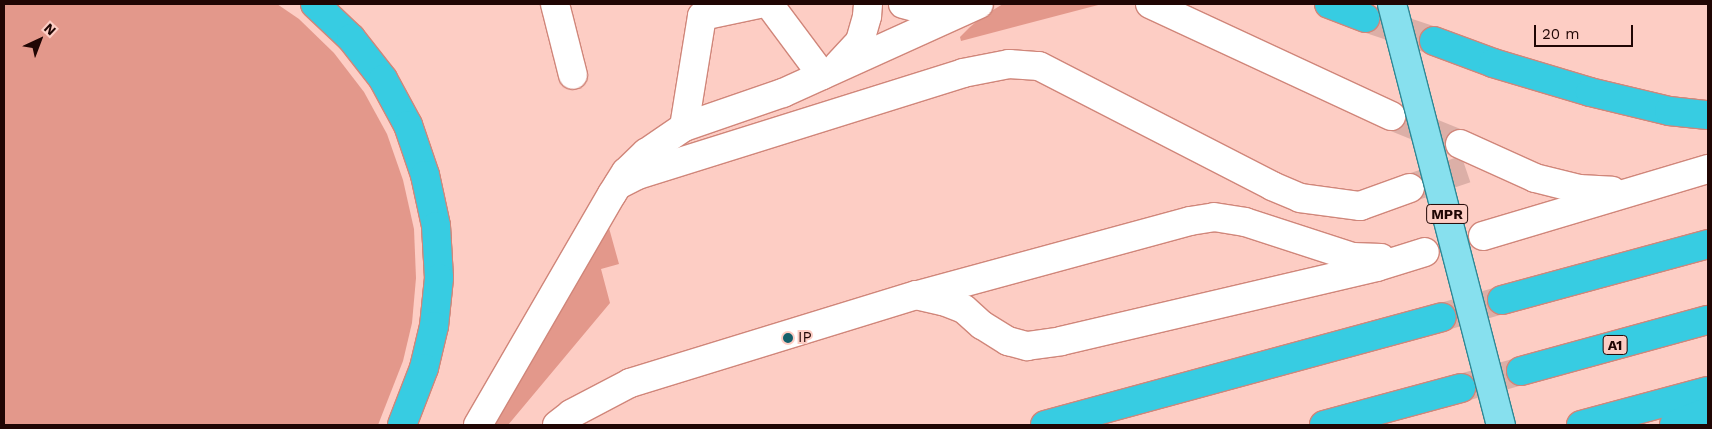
<!DOCTYPE html>
<style>
body{margin:0}
#map{position:relative;width:1712px;height:429px;overflow:hidden;background:#fdcdc4;font-family:"Work Sans",sans-serif}
div>[style]{position:absolute}
.green>*{inset:0;background:#e3988b}
.minor-tunnel>*{height:28px;margin-top:-14px;transform-origin:0;background:repeating-linear-gradient(90deg,#dcafa7 0 28px,transparent 0 42px)}
.highway-tunnel>*{height:28px;margin-top:-14px;transform-origin:0;background:repeating-linear-gradient(90deg,#dcafa7 0 28px,transparent 0 42px)}
.roads{filter:drop-shadow(1px 0 #d0867a) drop-shadow(-1px 0 #d0867a) drop-shadow(0 1px #d0867a) drop-shadow(0 -1px #d0867a)}
.minor>*{height:28px;margin:-14px;padding:0 14px;transform-origin:14px;border-radius:14px;background:#fff}
.highway>*{height:28px;margin:-14px;padding:0 14px;transform-origin:14px;border-radius:14px;background:#37cce2}
.bridges{filter:drop-shadow(1px 0 #2f8794) drop-shadow(-1px 0 #2f8794) drop-shadow(0 1px #2f8794) drop-shadow(0 -1px #2f8794)}
.major-bridge>*{height:28px;margin:-14px;padding:0 14px;transform-origin:14px;border-radius:14px;background:#87e0ee}
.dots>*{width:14px;height:14px;translate:-50% -50%;box-sizing:border-box;border:2px solid #fdcdc4;border-radius:50%}
span{translate:-50% -50%;white-space:nowrap;text-align:center;line-height:1.15;-webkit-text-stroke:4px #fdcdc4;paint-order:stroke}
.shield-label span{padding:1px 4px;background:#fdcdc4;border:1px solid;border-radius:4px;-webkit-text-stroke-width:0}
.shield-label{font-size:14px;color:#200604;font-weight:700}
.poi-label{font-size:15px;color:#200604}
.left{translate:0 -50%;text-align:left}
.frame{position:absolute;inset:0;border:5px solid #200604;pointer-events:none}
.north{position:absolute;left:15px;top:15px;width:50px;height:50px;-webkit-text-stroke:4px #fdcdc4;paint-order:stroke;rotate:43deg;font-size:14px;font-weight:700;line-height:20px;text-align:center;color:#200604}
.north::after{content:'';display:block;margin:auto;width:18px;height:22px;background:#200604;clip-path:polygon(50% 0,100% 100%,50% 72%,0 100%)}
.scale{position:absolute;left:1534px;top:25px;width:99px;height:22px;box-sizing:border-box;border:2px solid #200604;border-top:0;padding-left:6px;font-size:15px;line-height:18px;white-space:nowrap;color:#200604;-webkit-text-stroke:4px #fdcdc4;paint-order:stroke}
</style>
<div id="map">
<div class="green">
<div style="clip-path:polygon(4px 4px,277px 4px,299px 19px,334px 53px,364px 92px,387px 134px,403px 180px,414px 229px,416px 278px,412px 323px,403px 361px,378px 425px,4px 425px)"></div>
<div style="clip-path:polygon(1003px 4px,1102px 4px,961px 41px,960px 37px,970px 27px,983px 16px)"></div>
<div style="clip-path:polygon(609px 228px,619px 264px,601px 269px,610px 303px,508px 425px,493px 425px,603px 233px)"></div>
</div>
<div class="minor-tunnel">
<div style="left:1391px;top:116px;width:74px;rotate:22.1deg"></div>
<div style="left:1410px;top:188px;width:59px;rotate:-18.7deg"></div>
</div>
<div class="highway-tunnel">
<div style="left:1365px;top:18px;width:73px;rotate:18.4deg"></div>
<div style="left:1442px;top:317px;width:62px;rotate:-15.8deg"></div>
<div style="left:1461px;top:388px;width:62px;rotate:-15.8deg"></div>
</div>
<div class="roads">
<div class="minor">
<div style="left:555px;top:4px;width:73px;rotate:75.8deg"></div>
<div style="left:769px;top:4px;width:89px;rotate:53.3deg"></div>
<div style="left:903px;top:4px;width:30px;rotate:15deg"></div>
<div style="left:932px;top:12px;width:26px;rotate:-7deg"></div>
<div style="left:1150px;top:4px;width:266px;rotate:24.9deg"></div>
<div style="left:838px;top:65px;width:33px;rotate:-47deg"></div>
<div style="left:860px;top:41px;width:26px;rotate:-74deg"></div>
<div style="left:867px;top:16px;width:12px;rotate:-85deg"></div>
<div style="left:684px;top:127px;width:112px;rotate:-80.8deg"></div>
<div style="left:702px;top:16px;width:58px;rotate:-11.9deg"></div>
<div style="left:1460px;top:144px;width:82px;rotate:24.4deg"></div>
<div style="left:1535px;top:178px;width:45px;rotate:14deg"></div>
<div style="left:1579px;top:189px;width:33px;rotate:3deg"></div>
<div style="left:618px;top:185px;width:22px;rotate:-27deg"></div>
<div style="left:638px;top:175px;width:341px;rotate:-17.4deg"></div>
<div style="left:963px;top:73px;width:47px;rotate:-11.1deg"></div>
<div style="left:1009px;top:64px;width:30px;rotate:4deg"></div>
<div style="left:1039px;top:66px;width:262px;rotate:27.2deg"></div>
<div style="left:1272px;top:186px;width:30px;rotate:23deg"></div>
<div style="left:1300px;top:198px;width:61px;rotate:7.6deg"></div>
<div style="left:1360px;top:206px;width:53px;rotate:-19.8deg"></div>
<div style="left:1483px;top:236px;width:235px;rotate:-16.6deg"></div>
<div style="left:918px;top:295px;width:282px;rotate:-15.2deg"></div>
<div style="left:1190px;top:221px;width:24px;rotate:-9deg"></div>
<div style="left:1214px;top:217px;width:31px;rotate:9deg"></div>
<div style="left:1245px;top:222px;width:114px;rotate:18deg"></div>
<div style="left:1353px;top:257px;width:28px;rotate:2deg"></div>
<div style="left:478px;top:425px;width:267px;rotate:-59.9deg"></div>
<div style="left:612px;top:194px;width:26px;rotate:-58deg"></div>
<div style="left:626px;top:172px;width:28px;rotate:-44deg"></div>
<div style="left:646px;top:153px;width:46px;rotate:-34.4deg"></div>
<div style="left:684px;top:127px;width:105px;rotate:-19deg"></div>
<div style="left:783px;top:93px;width:215px;rotate:-24.4deg"></div>
<div style="left:557px;top:425px;width:18px;rotate:-38deg"></div>
<div style="left:571px;top:414px;width:67px;rotate:-27.7deg"></div>
<div style="left:630px;top:383px;width:299px;rotate:-17.1deg"></div>
<div style="left:916px;top:295px;width:28px;rotate:13deg"></div>
<div style="left:943px;top:301px;width:22px;rotate:21deg"></div>
<div style="left:964px;top:309px;width:24px;rotate:42deg"></div>
<div style="left:982px;top:325px;width:31px;rotate:32deg"></div>
<div style="left:1008px;top:341px;width:20px;rotate:15deg"></div>
<div style="left:1027px;top:346px;width:34px;rotate:-8deg"></div>
<div style="left:1061px;top:341px;width:325px;rotate:-13.2deg"></div>
<div style="left:1377px;top:267px;width:50px;rotate:-17.4deg"></div>
</div>
<div class="highway">
<div style="left:315px;top:4px;width:50px;rotate:43.4deg"></div>
<div style="left:351px;top:38px;width:52px;rotate:52deg"></div>
<div style="left:383px;top:79px;width:52px;rotate:61.5deg"></div>
<div style="left:408px;top:125px;width:53px;rotate:71.2deg"></div>
<div style="left:425px;top:175px;width:52px;rotate:77.8deg"></div>
<div style="left:436px;top:226px;width:52px;rotate:86.7deg"></div>
<div style="left:439px;top:278px;width:48px;rotate:95.9deg"></div>
<div style="left:434px;top:326px;width:43px;rotate:103.4deg"></div>
<div style="left:424px;top:368px;width:61px;rotate:111.1deg"></div>
<div style="left:1329px;top:4px;width:39px;rotate:21deg"></div>
<div style="left:1434px;top:41px;width:63px;rotate:20.4deg"></div>
<div style="left:1493px;top:63px;width:101px;rotate:16.6deg"></div>
<div style="left:1590px;top:92px;width:81px;rotate:13.5deg"></div>
<div style="left:1669px;top:111px;width:39px;rotate:6deg"></div>
<div style="left:1502px;top:300px;width:213px;rotate:-15.2deg"></div>
<div style="left:1521px;top:371px;width:194px;rotate:-15.3deg"></div>
<div style="left:1045px;top:425px;width:411px;rotate:-15.2deg"></div>
<div style="left:1324px;top:425px;width:142px;rotate:-15.1deg"></div>
<div style="left:1581px;top:425px;width:131px;rotate:-15deg"></div>
<div style="left:1674px;top:425px;width:37px;rotate:-22deg"></div>
</div>
</div>
<div class="bridges">
<div class="major-bridge">
<div style="left:1392px;top:4px;width:435px;rotate:75.5deg"></div>
</div>
</div>
<div class="dots">
<div style="left:788px;top:338px;background:#14606c"></div>
</div>
<div class="shield-label">
<span style="left:1447px;top:214px">MPR</span>
<span style="left:1615px;top:345px">A1</span>
</div>
<div class="poi-label">
<span class="left" style="left:798px;top:338px">IP</span>
</div>
<div class="frame"></div>
<div class="north">N</div>
<div class="scale">20 m</div>
</div>
